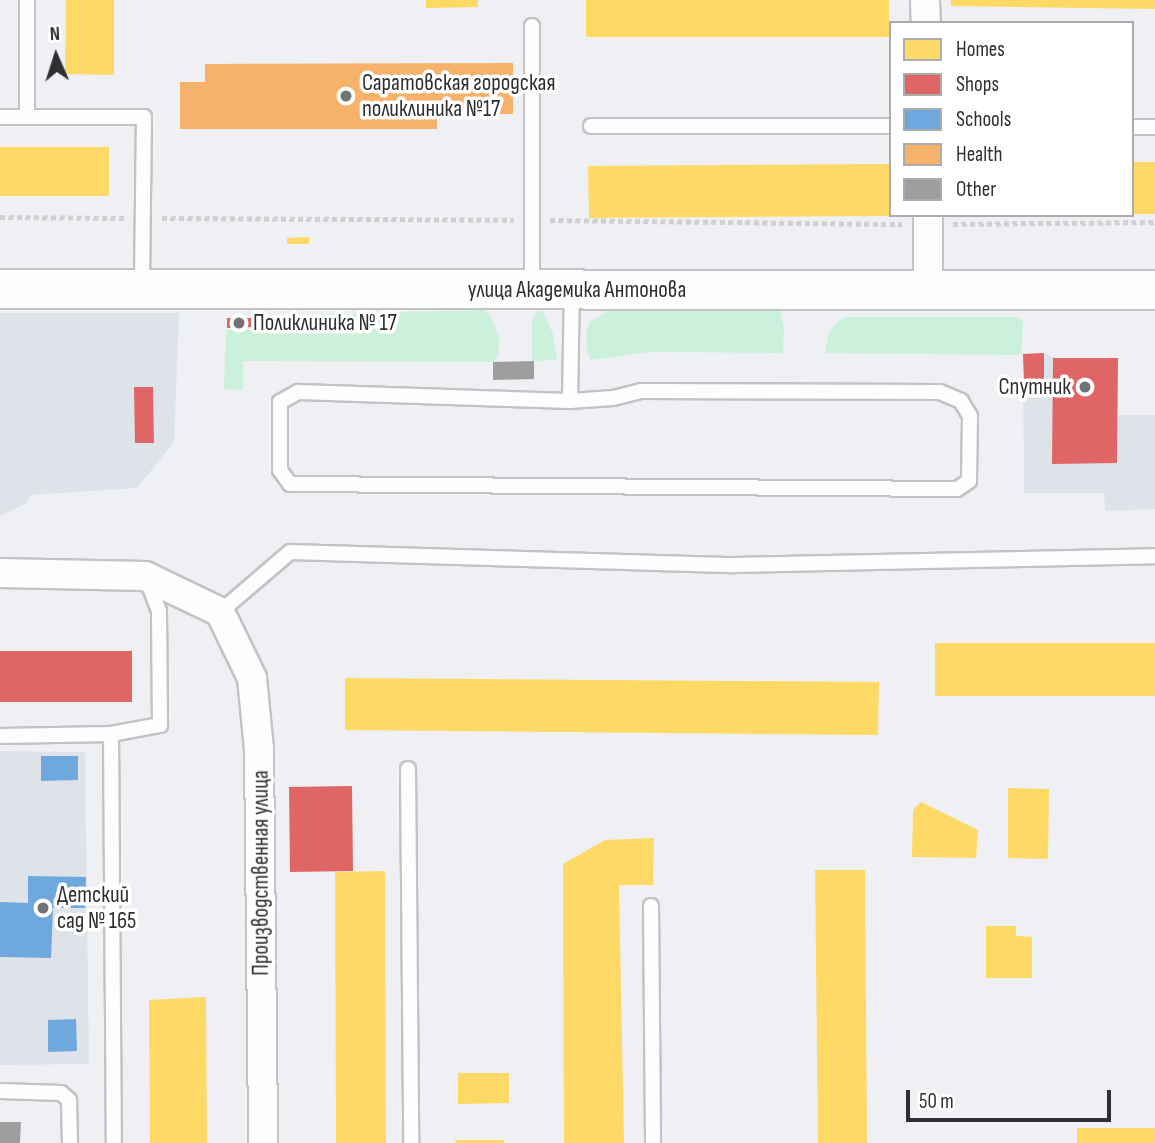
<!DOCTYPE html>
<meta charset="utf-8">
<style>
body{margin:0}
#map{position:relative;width:1155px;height:1143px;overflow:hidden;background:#eef0f3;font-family:"Sofia Sans Condensed",sans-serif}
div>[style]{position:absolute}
.built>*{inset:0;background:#dee3e9}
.green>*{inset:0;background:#cbf0db}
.homes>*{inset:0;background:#ffd966}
.shops>*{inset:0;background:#e06666}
.schools>*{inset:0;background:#6fa8dc}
.health>*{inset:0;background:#f6b26b}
.building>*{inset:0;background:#9e9e9e}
.path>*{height:4.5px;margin-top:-2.25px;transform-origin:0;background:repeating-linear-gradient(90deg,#d0d0d1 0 5px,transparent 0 8.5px)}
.roads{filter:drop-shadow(2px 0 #c1c3c5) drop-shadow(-2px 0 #c1c3c5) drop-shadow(0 2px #c1c3c5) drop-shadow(0 -2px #c1c3c5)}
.lane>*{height:14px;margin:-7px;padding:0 7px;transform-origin:7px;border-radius:7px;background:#fcfdfd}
.street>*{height:28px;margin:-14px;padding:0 14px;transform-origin:14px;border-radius:14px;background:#fcfdfd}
.secondary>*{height:38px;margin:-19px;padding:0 19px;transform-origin:19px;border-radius:19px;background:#fcfdfd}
.dots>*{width:19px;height:19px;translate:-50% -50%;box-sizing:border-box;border:4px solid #fff;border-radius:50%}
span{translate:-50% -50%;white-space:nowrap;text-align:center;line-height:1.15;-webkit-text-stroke:7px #fff;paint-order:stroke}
.poi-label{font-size:23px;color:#2e2f30}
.left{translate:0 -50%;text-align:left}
.right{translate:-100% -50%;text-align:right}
.street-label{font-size:23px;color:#2e2f30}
.legend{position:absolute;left:889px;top:21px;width:245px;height:196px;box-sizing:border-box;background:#fff;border:2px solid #abacac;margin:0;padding:9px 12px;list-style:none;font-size:21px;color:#2e2f30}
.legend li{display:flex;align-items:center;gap:14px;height:35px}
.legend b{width:35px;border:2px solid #abacac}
.north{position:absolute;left:21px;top:21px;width:70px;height:70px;-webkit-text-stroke:5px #fff;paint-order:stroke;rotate:357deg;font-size:19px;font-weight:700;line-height:28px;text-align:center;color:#2e2f30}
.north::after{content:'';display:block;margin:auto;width:24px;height:32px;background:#2e2f30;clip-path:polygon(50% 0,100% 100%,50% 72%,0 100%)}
.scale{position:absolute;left:906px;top:1090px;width:205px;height:32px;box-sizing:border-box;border:4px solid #2e2f30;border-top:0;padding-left:9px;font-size:21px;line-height:24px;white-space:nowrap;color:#2e2f30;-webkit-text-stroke:5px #fff;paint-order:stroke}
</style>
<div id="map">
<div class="built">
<div style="clip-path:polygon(0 313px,179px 313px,174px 442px,137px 488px,31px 495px,25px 504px,0 516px)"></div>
<div style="clip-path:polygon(1044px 353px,1055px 358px,1118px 358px,1116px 415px,1155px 415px,1155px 509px,1105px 511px,1104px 493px,1024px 493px,1023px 354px)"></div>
<div style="clip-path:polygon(0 751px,85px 752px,89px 1064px,0 1065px)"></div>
</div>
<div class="green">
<div style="clip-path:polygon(611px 309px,780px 311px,784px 329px,783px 353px,650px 352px,591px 360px,587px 353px,586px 331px,590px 322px)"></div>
<div style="clip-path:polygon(484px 310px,490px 315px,499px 337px,498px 357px,493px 362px,243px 361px,243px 390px,224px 389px,226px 330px,255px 330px,255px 316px)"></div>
<div style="clip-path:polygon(543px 311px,553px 334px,557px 360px,532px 361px,532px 322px,536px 313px)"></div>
<div style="clip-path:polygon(847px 317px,1018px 317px,1023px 322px,1022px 348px,1020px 355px,825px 353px,829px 332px,837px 322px)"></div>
</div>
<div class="homes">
<div style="clip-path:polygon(66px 0,114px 0,114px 75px,65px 74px)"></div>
<div style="clip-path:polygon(426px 0,478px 0,478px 7px,426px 8px)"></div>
<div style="clip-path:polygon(586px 0,889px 0,889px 37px,586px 37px)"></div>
<div style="clip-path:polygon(951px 0,1155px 0,1155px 9px,951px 6px)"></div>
<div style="clip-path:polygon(0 147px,109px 147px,109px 196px,0 196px)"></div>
<div style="clip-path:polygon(1132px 162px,1155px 162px,1155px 214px,1132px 214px)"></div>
<div style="clip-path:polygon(891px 164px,891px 216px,589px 218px,588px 166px)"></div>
<div style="clip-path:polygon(309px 237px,309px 244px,287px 244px,287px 238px)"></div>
<div style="clip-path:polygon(935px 643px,1155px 643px,1155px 696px,935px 696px)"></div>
<div style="clip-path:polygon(345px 678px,879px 682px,878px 735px,345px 730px)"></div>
<div style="clip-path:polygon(1008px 788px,1049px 789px,1048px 859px,1008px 858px)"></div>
<div style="clip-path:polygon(921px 802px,978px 830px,976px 858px,912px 857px,913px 810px)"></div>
<div style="clip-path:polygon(654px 838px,653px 885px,619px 885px,624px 1143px,564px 1143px,563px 864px,605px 840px)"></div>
<div style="clip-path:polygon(815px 870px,865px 870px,867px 1143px,818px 1143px)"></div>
<div style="clip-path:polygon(385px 871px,386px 1143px,336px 1143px,335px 872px)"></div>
<div style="clip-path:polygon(986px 926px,1016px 926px,1016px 936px,1032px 937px,1032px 978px,986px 978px)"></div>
<div style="clip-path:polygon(206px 997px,207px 1143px,150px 1143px,149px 1000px)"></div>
<div style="clip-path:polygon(458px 1073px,509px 1073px,509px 1103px,458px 1104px)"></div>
<div style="clip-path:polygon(1077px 1128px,1155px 1128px,1155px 1143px,1077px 1143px)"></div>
<div style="clip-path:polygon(455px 1140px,504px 1140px,504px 1143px,456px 1143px)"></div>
</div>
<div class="shops">
<div style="clip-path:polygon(227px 318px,251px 318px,251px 327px,227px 328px)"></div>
<div style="clip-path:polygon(1044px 353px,1044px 379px,1024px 379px,1023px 354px)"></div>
<div style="clip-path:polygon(1053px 358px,1118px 358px,1117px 463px,1052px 464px)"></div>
<div style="clip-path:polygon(134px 387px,153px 387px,154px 443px,135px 443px)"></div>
<div style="clip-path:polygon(0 651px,132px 651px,132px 702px,0 702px)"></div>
<div style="clip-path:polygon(352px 786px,353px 871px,290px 872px,289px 787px)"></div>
</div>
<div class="schools">
<div style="clip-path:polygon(41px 756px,78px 756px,78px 780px,41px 781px)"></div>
<div style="clip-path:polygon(28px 876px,86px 877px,85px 908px,53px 908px,51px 958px,0 957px,0 902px,28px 903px)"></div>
<div style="clip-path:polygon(76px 1019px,77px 1051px,48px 1052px,48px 1020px)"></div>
</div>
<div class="health">
<div style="clip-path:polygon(513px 63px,513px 114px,437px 114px,437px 129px,180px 129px,180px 82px,205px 82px,205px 64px)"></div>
</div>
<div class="building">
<div style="clip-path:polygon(534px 361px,534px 379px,493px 380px,493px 362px)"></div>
<div style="clip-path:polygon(0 1122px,21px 1122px,20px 1143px,0 1143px)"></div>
</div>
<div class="path">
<div style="left:0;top:217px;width:125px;rotate:0.5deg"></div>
<div style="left:162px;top:218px;width:352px;rotate:0.3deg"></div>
<div style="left:550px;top:220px;width:352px;rotate:0.7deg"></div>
<div style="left:953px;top:224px;width:202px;rotate:-0.6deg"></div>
</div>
<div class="roads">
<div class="lane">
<div style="left:532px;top:26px;width:262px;rotate:90deg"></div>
<div style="left:0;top:117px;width:144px"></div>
<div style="left:144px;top:117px;width:170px;rotate:90.7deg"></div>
<div style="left:27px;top:117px;width:117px;rotate:-90deg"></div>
<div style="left:591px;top:126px;width:300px"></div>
<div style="left:1132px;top:127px;width:23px"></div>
<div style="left:570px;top:401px;width:43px;rotate:-4deg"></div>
<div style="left:613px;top:398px;width:29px;rotate:-14deg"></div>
<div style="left:641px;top:391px;width:299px;rotate:0.2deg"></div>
<div style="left:940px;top:392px;width:23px;rotate:23deg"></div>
<div style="left:961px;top:401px;width:17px;rotate:59deg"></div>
<div style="left:970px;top:416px;width:65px;rotate:90.9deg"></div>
<div style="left:969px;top:481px;width:14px;rotate:146deg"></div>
<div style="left:957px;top:489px;width:667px;rotate:-179.57deg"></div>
<div style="left:290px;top:484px;width:17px;rotate:-126deg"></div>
<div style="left:280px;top:470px;width:68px;rotate:-90deg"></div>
<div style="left:280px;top:402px;width:21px;rotate:-29deg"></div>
<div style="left:298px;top:392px;width:272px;rotate:1.9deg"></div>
<div style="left:570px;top:401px;width:110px;rotate:-89deg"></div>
<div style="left:220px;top:612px;width:92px;rotate:-40.6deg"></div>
<div style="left:290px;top:552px;width:444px;rotate:1.7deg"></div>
<div style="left:734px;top:565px;width:421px;rotate:-1.2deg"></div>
<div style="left:111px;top:734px;width:409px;rotate:89.6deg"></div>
<div style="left:0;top:736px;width:111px;rotate:-1deg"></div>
<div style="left:111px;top:734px;width:50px;rotate:-10.4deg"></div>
<div style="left:160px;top:725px;width:114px;rotate:-90.5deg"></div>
<div style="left:159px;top:611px;width:36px;rotate:-111deg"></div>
<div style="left:408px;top:769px;width:374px;rotate:89.5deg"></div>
<div style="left:651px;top:906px;width:237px;rotate:89.5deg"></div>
<div style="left:0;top:1091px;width:61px;rotate:1.9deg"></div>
<div style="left:61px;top:1093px;width:11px;rotate:41deg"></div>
<div style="left:69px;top:1100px;width:43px;rotate:88.7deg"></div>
</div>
<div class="street">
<div style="left:925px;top:0;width:23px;rotate:88deg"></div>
<div style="left:928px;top:290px;width:75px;rotate:-90deg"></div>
<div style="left:0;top:573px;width:145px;rotate:1.2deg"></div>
<div style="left:145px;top:576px;width:83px;rotate:25.6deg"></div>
<div style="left:220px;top:612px;width:73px;rotate:64.1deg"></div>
<div style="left:252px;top:678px;width:71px;rotate:84.4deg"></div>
<div style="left:259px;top:749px;width:394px;rotate:89.4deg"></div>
</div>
<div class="secondary">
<div style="left:0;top:289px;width:1155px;rotate:0.05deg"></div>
</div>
</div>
<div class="dots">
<div style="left:346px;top:96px;background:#717374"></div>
<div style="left:239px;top:323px;background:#717374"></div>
<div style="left:1085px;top:387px;background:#717374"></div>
<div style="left:43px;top:908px;background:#717374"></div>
</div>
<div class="poi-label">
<span class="left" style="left:362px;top:96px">Саратовская городская<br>поликлиника №17</span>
<span class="left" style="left:253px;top:323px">Поликлиника № 17</span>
<span class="right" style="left:1071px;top:387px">Спутник</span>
<span class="left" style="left:57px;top:908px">Детский<br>сад № 165</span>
</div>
<div class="street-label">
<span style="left:577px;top:290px">улица Академика Антонова</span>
<span style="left:261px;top:873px;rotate:-90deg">Производственная улица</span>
</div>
<ul class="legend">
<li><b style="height:19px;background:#ffd966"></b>Homes</li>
<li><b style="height:19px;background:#e06666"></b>Shops</li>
<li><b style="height:19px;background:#6fa8dc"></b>Schools</li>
<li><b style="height:19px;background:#f6b26b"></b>Health</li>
<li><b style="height:19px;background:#9e9e9e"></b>Other</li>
</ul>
<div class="north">N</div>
<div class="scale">50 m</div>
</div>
